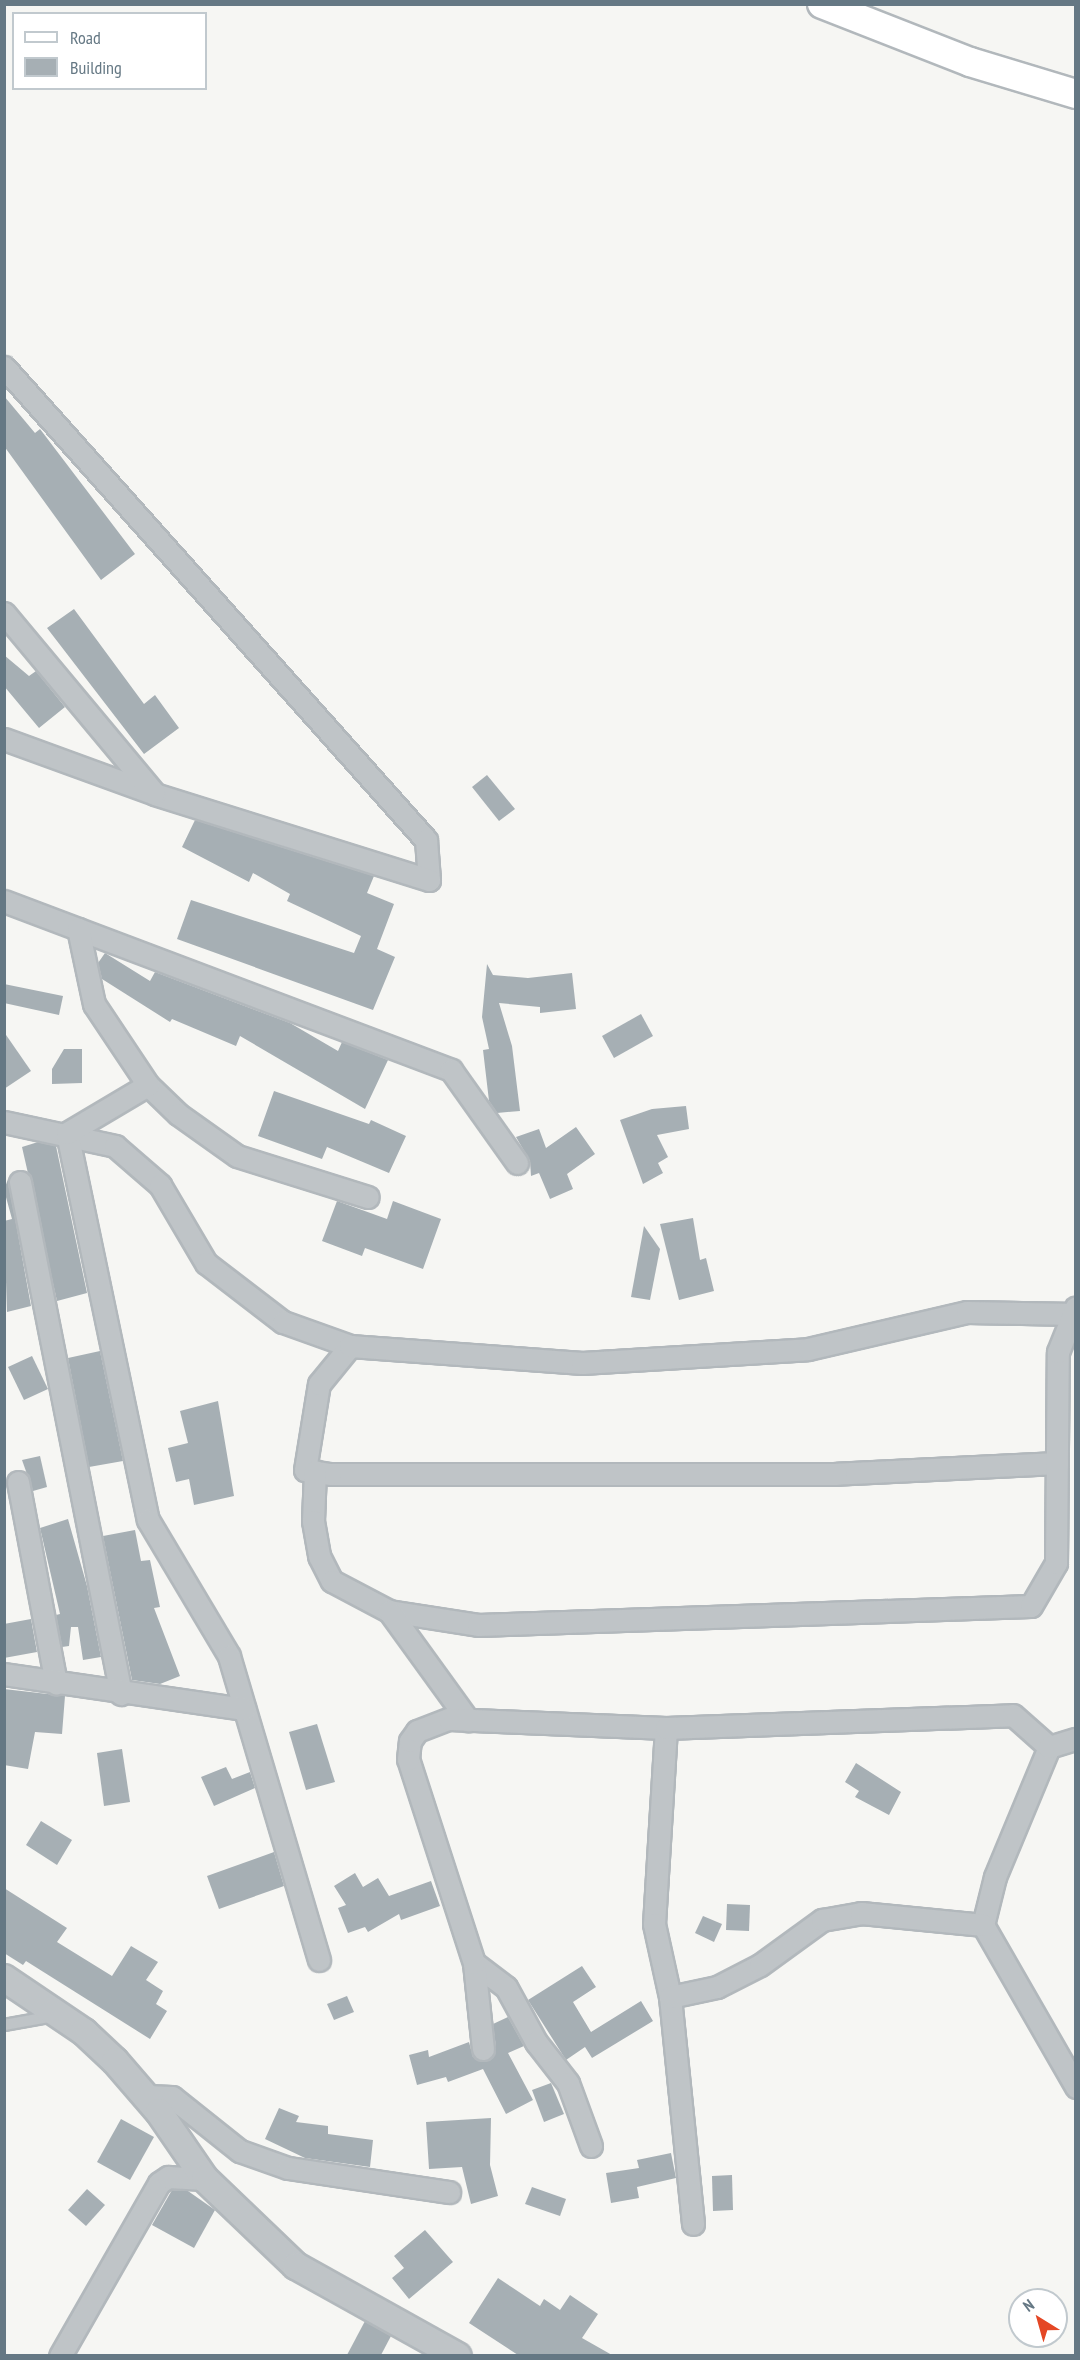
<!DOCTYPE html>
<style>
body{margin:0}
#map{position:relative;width:1080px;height:2360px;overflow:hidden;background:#f6f6f3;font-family:"PT Sans Narrow",sans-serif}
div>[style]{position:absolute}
.building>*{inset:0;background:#a6afb4}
.roads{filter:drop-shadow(2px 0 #b2b8bc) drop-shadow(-2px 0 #b2b8bc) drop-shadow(0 2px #b2b8bc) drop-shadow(0 -2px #b2b8bc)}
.service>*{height:10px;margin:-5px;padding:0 5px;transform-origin:5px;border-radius:5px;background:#bfc4c7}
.minor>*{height:21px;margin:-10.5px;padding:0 10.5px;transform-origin:10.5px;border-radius:10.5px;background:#bfc4c7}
.tertiary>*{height:26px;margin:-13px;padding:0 13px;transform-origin:13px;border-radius:13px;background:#bfc4c7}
.secondary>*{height:28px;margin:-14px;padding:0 14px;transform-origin:14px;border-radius:14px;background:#fff}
span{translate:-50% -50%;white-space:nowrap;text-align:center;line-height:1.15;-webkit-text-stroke:6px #fff;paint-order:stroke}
.frame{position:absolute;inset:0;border:6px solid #657884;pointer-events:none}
.legend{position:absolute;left:12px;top:12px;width:195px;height:78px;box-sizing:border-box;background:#fff;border:2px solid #c1c9ce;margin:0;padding:8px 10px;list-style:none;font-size:18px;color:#657884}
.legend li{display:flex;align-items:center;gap:12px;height:30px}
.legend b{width:30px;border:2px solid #c1c9ce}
.north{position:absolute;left:1008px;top:2288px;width:60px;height:60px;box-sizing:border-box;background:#fff;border:2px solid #c1c9ce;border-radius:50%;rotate:323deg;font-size:16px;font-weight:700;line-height:24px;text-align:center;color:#657884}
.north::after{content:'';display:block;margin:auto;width:21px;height:27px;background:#e44725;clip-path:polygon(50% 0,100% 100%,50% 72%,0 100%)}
</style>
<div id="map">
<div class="building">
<div style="clip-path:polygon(4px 396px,35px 433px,40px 429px,135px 554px,101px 580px,4px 446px)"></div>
<div style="clip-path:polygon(74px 609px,144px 704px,155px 695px,179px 728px,144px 754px,47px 628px)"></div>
<div style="clip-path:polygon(4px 655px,29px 676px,36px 671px,65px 707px,39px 728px,4px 686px)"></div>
<div style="clip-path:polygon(487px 775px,515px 809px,499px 821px,472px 787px)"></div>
<div style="clip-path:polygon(195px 820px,374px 876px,367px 893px,394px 904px,377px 949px,395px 957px,373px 1010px,177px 939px,191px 900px,354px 953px,361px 936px,287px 901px,290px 894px,253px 873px,249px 882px,182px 847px)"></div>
<div style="clip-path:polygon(105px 953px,150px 981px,155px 972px,290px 1023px,338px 1051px,342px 1042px,388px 1060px,365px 1109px,240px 1036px,236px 1046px,172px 1019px,170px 1022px,102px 979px,98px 963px)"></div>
<div style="clip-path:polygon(487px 964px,493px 975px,528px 978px,572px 973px,576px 1009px,540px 1013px,540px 1007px,499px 1003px,512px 1046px,520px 1111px,497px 1113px,489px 1101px,483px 1050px,489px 1049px,482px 1017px)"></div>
<div style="clip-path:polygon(4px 984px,63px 996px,59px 1015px,4px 1003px)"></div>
<div style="clip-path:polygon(641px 1014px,653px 1036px,614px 1058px,602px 1036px)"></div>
<div style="clip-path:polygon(4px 1032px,31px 1071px,4px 1089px)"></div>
<div style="clip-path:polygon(64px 1049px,82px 1049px,82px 1083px,52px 1084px,52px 1069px)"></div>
<div style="clip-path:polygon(274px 1091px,369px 1124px,371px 1120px,406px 1136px,389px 1173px,327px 1147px,322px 1159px,258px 1136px)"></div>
<div style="clip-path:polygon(686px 1106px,689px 1129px,657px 1135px,668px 1157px,658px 1163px,663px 1173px,643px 1184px,620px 1120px,652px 1109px)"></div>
<div style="clip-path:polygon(576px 1127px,595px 1154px,567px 1174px,573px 1189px,550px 1199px,539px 1173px,531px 1176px,530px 1161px,516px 1137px,539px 1129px,546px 1148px)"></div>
<div style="clip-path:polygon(38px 1142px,56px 1146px,87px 1293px,57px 1301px,22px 1147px)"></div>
<div style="clip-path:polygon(8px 1179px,31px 1306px,7px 1312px,4px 1221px,12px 1219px,4px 1190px)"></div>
<div style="clip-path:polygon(337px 1201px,387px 1219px,393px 1201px,441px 1219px,423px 1269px,365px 1248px,362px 1256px,322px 1241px)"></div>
<div style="clip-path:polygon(693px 1218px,700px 1260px,706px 1258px,714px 1291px,679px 1300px,660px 1224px)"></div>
<div style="clip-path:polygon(644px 1226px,660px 1249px,650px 1300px,631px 1297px)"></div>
<div style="clip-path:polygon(100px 1351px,123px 1461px,89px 1467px,68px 1358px)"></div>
<div style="clip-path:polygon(32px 1356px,48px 1389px,24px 1400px,8px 1367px)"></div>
<div style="clip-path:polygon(218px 1401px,234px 1496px,194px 1505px,189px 1479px,176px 1482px,168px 1448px,188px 1443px,180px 1411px)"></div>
<div style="clip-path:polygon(40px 1456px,47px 1487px,33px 1491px,22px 1460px)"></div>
<div style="clip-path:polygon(68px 1519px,87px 1586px,101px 1657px,83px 1660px,78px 1627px,71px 1627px,69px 1646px,62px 1647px,56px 1615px,60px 1614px,40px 1528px)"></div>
<div style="clip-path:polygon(135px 1530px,141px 1561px,150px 1560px,160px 1607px,154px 1608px,180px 1676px,160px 1684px,132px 1680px,103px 1536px)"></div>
<div style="clip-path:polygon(31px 1619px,37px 1652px,4px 1658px,4px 1624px)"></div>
<div style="clip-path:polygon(4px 1689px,65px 1696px,62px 1734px,35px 1732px,28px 1769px,4px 1765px)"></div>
<div style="clip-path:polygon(317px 1724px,335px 1782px,306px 1790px,289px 1732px)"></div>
<div style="clip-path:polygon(122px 1749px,130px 1802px,104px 1806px,97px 1753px)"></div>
<div style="clip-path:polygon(856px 1763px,901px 1792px,889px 1815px,855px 1797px,859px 1791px,845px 1782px)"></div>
<div style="clip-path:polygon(226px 1767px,232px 1779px,250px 1772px,255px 1788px,214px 1806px,201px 1777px)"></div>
<div style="clip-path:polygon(41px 1821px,72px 1840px,57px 1865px,26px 1845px)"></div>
<div style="clip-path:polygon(274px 1852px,284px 1886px,219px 1909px,207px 1876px)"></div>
<div style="clip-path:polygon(355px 1873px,363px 1887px,378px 1878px,389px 1896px,431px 1881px,440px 1906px,401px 1920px,399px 1914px,368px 1932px,365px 1927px,348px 1933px,338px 1908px,346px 1905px,334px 1886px)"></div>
<div style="clip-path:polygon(4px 1888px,67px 1928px,57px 1942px,112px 1976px,131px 1946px,158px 1962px,146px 1980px,163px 1991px,156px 2004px,167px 2011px,150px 2039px,26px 1961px,23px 1965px,4px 1953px)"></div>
<div style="clip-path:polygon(727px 1904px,750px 1905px,749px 1931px,726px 1930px)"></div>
<div style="clip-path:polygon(703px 1916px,722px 1924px,714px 1942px,695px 1933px)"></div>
<div style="clip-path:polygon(582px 1966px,596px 1987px,573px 2002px,591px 2032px,641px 2001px,653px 2021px,592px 2058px,585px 2047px,566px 2060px,528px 2000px)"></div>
<div style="clip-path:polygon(347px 1996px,354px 2012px,334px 2020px,327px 2004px)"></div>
<div style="clip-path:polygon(508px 2017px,524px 2046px,508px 2053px,533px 2100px,506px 2114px,483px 2069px,448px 2082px,446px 2077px,417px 2085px,409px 2055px,428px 2050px,429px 2057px,469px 2042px,473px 2057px,490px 2060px,496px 2048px,493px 2024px)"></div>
<div style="clip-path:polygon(551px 2083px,564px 2114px,544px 2122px,532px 2090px)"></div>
<div style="clip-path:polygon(279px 2108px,299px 2116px,296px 2122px,328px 2126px,328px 2134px,373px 2140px,370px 2167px,305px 2158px,265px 2139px)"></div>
<div style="clip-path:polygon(491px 2118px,490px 2165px,498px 2196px,471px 2204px,462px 2167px,429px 2169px,426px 2122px)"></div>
<div style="clip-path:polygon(121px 2119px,154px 2137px,130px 2180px,97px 2162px)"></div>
<div style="clip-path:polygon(671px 2153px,676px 2178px,637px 2187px,639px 2198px,611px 2203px,606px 2173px,639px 2168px,637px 2160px)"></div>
<div style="clip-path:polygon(732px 2175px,733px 2210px,713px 2211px,712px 2176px)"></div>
<div style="clip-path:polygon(532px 2187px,566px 2199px,560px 2216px,525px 2204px)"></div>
<div style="clip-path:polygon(87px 2189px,105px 2205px,86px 2226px,68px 2210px)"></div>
<div style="clip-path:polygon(172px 2190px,188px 2191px,215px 2210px,194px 2248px,152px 2225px)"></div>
<div style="clip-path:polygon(425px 2230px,453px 2262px,409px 2299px,392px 2278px,404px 2268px,394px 2256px)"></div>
<div style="clip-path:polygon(498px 2278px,540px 2306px,544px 2299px,560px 2310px,570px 2295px,598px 2314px,582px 2338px,612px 2355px,518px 2355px,469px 2323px)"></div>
<div style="clip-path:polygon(365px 2321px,391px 2336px,381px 2355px,347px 2355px)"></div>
</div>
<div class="roads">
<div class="service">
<div style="left:4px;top:2025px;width:51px;rotate:-10.2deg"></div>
</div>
<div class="minor">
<div style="left:4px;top:367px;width:634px;rotate:48.26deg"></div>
<div style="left:426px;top:840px;width:40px;rotate:85.7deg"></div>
<div style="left:429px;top:880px;width:287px;rotate:-162.6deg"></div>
<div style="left:155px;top:794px;width:161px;rotate:-160deg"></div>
<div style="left:4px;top:613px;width:234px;rotate:50.2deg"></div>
<div style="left:4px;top:901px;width:478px;rotate:20.7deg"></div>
<div style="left:451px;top:1070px;width:114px;rotate:54.6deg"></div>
<div style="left:148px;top:1085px;width:42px;rotate:44deg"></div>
<div style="left:178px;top:1114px;width:72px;rotate:35.4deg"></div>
<div style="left:237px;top:1156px;width:137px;rotate:17.4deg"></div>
<div style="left:4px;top:1122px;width:114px;rotate:12.2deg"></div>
<div style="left:115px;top:1146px;width:60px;rotate:40.9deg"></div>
<div style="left:160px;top:1185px;width:91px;rotate:59.5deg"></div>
<div style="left:206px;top:1263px;width:97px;rotate:37.5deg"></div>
<div style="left:283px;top:1322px;width:71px;rotate:19.7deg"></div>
<div style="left:67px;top:1133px;width:395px;rotate:78.2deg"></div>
<div style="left:148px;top:1520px;width:158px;rotate:59.2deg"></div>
<div style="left:229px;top:1656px;width:317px;rotate:73.5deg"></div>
<div style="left:67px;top:1133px;width:94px;rotate:-30.7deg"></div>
<div style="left:148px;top:1085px;width:97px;rotate:-123.7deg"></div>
<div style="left:94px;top:1004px;width:77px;rotate:-102deg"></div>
<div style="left:20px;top:1182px;width:522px;rotate:78.84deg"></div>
<div style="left:1057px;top:1463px;width:221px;rotate:177.2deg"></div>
<div style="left:836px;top:1474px;width:506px;rotate:180deg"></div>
<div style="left:330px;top:1474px;width:25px;rotate:-171deg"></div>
<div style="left:305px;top:1470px;width:87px;rotate:-80.8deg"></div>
<div style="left:319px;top:1384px;width:49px;rotate:-50.8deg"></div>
<div style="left:350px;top:1346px;width:233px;rotate:4.2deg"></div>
<div style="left:582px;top:1363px;width:226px;rotate:-3.5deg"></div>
<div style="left:808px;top:1349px;width:163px;rotate:-13.1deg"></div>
<div style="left:967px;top:1312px;width:109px;rotate:1.1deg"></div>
<div style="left:315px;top:1471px;width:50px;rotate:92.3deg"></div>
<div style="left:313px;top:1521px;width:36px;rotate:80deg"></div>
<div style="left:319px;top:1556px;width:28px;rotate:63deg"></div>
<div style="left:332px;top:1581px;width:64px;rotate:27.8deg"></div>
<div style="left:389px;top:1611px;width:90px;rotate:8.9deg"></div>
<div style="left:478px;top:1625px;width:553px;rotate:-1.97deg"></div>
<div style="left:1031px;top:1606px;width:50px;rotate:-59.8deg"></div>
<div style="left:1056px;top:1563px;width:211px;rotate:-89.5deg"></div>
<div style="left:1058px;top:1352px;width:48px;rotate:-68.2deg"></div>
<div style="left:18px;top:1482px;width:205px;rotate:79.3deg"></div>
<div style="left:389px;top:1611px;width:135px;rotate:54.1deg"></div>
<div style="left:4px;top:1674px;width:243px;rotate:8.3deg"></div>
<div style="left:666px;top:1728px;width:196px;rotate:93.5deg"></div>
<div style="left:654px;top:1924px;width:75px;rotate:77.6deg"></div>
<div style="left:670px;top:1997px;width:228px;rotate:84.2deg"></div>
<div style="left:1049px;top:1747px;width:141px;rotate:112.6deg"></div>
<div style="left:995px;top:1877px;width:49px;rotate:104deg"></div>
<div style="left:983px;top:1925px;width:187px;rotate:60.1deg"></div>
<div style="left:474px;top:1963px;width:40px;rotate:37deg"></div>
<div style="left:506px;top:1987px;width:63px;rotate:61.4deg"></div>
<div style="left:536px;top:2042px;width:52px;rotate:52deg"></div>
<div style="left:568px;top:2083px;width:67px;rotate:69.9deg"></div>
<div style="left:670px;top:1997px;width:48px;rotate:-12deg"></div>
<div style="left:717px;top:1987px;width:48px;rotate:-27.1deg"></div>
<div style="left:760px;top:1965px;width:77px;rotate:-36deg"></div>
<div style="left:822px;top:1920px;width:40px;rotate:-10deg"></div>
<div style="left:861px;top:1913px;width:123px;rotate:5.6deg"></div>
<div style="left:483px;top:2049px;width:86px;rotate:-96deg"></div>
<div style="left:474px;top:1963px;width:214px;rotate:-107.9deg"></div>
<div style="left:408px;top:1759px;width:18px;rotate:-84deg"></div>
<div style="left:410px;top:1741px;width:12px;rotate:-55deg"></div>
<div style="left:417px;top:1731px;width:34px;rotate:-21deg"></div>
<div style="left:449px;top:1719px;width:217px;rotate:2.4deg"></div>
<div style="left:666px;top:1728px;width:347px;rotate:-2.1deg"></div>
<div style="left:1013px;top:1715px;width:48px;rotate:41.6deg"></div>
<div style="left:1049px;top:1747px;width:28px;rotate:-17deg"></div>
<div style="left:145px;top:2096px;width:27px;rotate:2deg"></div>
<div style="left:172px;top:2097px;width:87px;rotate:38.5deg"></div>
<div style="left:240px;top:2151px;width:51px;rotate:19.5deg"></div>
<div style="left:288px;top:2168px;width:163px;rotate:8.5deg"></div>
<div style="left:60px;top:2356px;width:199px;rotate:-60.2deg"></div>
<div style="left:159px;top:2183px;width:11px;rotate:-34deg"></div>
<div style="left:168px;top:2177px;width:37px;rotate:3deg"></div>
</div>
<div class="tertiary">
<div style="left:4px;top:1978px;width:97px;rotate:34deg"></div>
<div style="left:84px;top:2032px;width:42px;rotate:43.1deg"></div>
<div style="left:115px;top:2061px;width:67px;rotate:49.2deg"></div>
<div style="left:159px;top:2112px;width:81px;rotate:55.5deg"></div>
<div style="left:205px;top:2179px;width:126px;rotate:43.7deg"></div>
<div style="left:296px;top:2266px;width:185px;rotate:29.1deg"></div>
</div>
<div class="secondary">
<div style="left:822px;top:4px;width:159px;rotate:21.4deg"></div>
<div style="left:970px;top:62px;width:111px;rotate:16.8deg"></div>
</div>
</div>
<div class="frame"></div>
<ul class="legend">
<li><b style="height:8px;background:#fff"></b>Road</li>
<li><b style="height:16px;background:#a6afb4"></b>Building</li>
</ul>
<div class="north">N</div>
</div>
